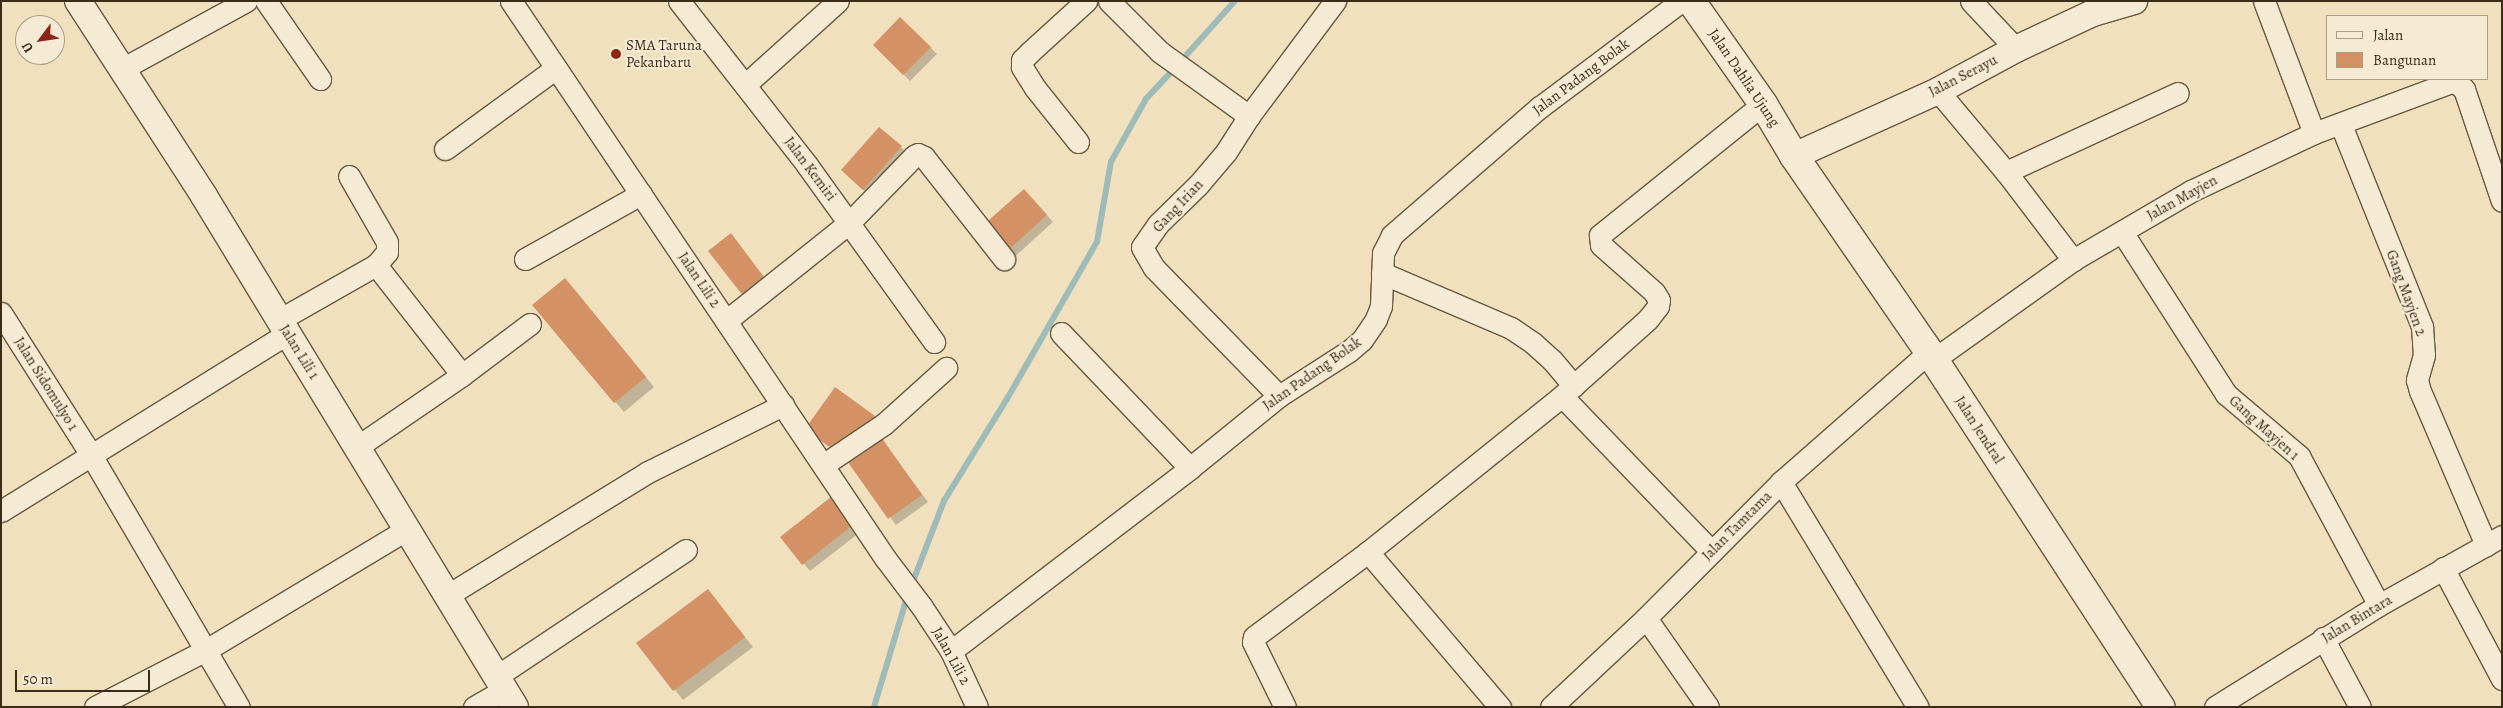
<!DOCTYPE html>
<style>
body{margin:0}
#map{position:relative;width:2503px;height:708px;overflow:hidden;background:#f0e0bd;font-family:Alegreya,serif}
div>[style]{position:absolute}
.shadow>*{inset:0;background:#0003}
.stream>*{height:5.5px;margin:-2.75px;padding:0 2.75px;transform-origin:2.75px;border-radius:2.75px;background:#9dbbb9}
.building>*{inset:0;background:#d49166}
.roads{filter:drop-shadow(1px 0 #685942) drop-shadow(-1px 0 #685942) drop-shadow(0 1px #685942) drop-shadow(0 -1px #685942)}
.minor>*{height:21px;margin:-10.5px;padding:0 10.5px;transform-origin:10.5px;border-radius:10.5px;background:#f5ebd4}
.tertiary>*{height:26px;margin:-13px;padding:0 13px;transform-origin:13px;border-radius:13px;background:#f5ebd4}
.secondary>*{height:28px;margin:-14px;padding:0 14px;transform-origin:14px;border-radius:14px;background:#f5ebd4}
.dots>*{width:14px;height:14px;translate:-50% -50%;box-sizing:border-box;border:2px solid #f5ebd4;border-radius:50%}
span{translate:-50% -50%;white-space:nowrap;text-align:center;line-height:1.15;-webkit-text-stroke:4px #f5ebd4;paint-order:stroke}
.poi-label{font-size:15px;color:#3b2c19}
.left{translate:0 -50%;text-align:left}
.street-label{font-size:15px;color:#3b2c19}
.frame{position:absolute;inset:0;border:2px solid #3b2c19;pointer-events:none}
.legend{position:absolute;left:2326px;top:15px;width:162px;height:65px;box-sizing:border-box;background:#f5ebd4;border:1px solid #ab9f89;margin:0;padding:6px 9px;list-style:none;font-size:15px;color:#3b2c19}
.legend li{display:flex;align-items:center;gap:10px;height:25px}
.legend b{width:25px;border:1px solid #ab9f89}
.north{position:absolute;left:15px;top:15px;width:50px;height:50px;box-sizing:border-box;background:#f5ebd4;border:1px solid #ab9f89;border-radius:50%;rotate:239deg;font-size:14px;font-weight:700;line-height:20px;text-align:center;color:#3b2c19}
.north::after{content:'';display:block;margin:auto;width:18px;height:22px;background:#8f2418;clip-path:polygon(50% 0,100% 100%,50% 72%,0 100%)}
.scale{position:absolute;left:15px;top:670px;width:135px;height:22px;box-sizing:border-box;border:2px solid #3b2c19;border-top:0;padding-left:6px;font-size:15px;line-height:18px;white-space:nowrap;color:#3b2c19;-webkit-text-stroke:4px #f5ebd4;paint-order:stroke}
</style>
<div id="map">
<div class="shadow">
<div style="clip-path:polygon(900px 18px,937px 54px,910px 81px,874px 45px)"></div>
<div style="clip-path:polygon(901px 147px,908px 154px,870px 196px,849px 177px)"></div>
<div style="clip-path:polygon(1031px 197px,1053px 222px,1011px 260px,1005px 253px)"></div>
<div style="clip-path:polygon(731px 235px,775px 291px,754px 307px)"></div>
<div style="clip-path:polygon(574px 289px,654px 387px,624px 412px,534px 305px)"></div>
<div style="clip-path:polygon(874px 417px,881px 424px,879px 436px,928px 502px,896px 525px,849px 461px,814px 436px)"></div>
<div style="clip-path:polygon(831px 499px,859px 533px,810px 571px,782px 537px)"></div>
<div style="clip-path:polygon(708px 591px,753px 647px,683px 700px,638px 643px)"></div>
</div>
<div class="stream">
<div style="left:1181px;top:61px;width:81px;rotate:-48deg"></div>
<div style="left:912px;top:584px;width:89px;rotate:-68.9deg"></div>
<div style="left:944px;top:501px;width:120px;rotate:-58.3deg"></div>
<div style="left:1007px;top:399px;width:181px;rotate:-60.2deg"></div>
<div style="left:1097px;top:242px;width:81px;rotate:-80.1deg"></div>
<div style="left:1111px;top:162px;width:72px;rotate:-60.9deg"></div>
<div style="left:1146px;top:99px;width:42px;rotate:-46.9deg"></div>
<div style="left:874px;top:707px;width:114px;rotate:-73.2deg"></div>
</div>
<div class="building">
<div style="clip-path:polygon(900px 17px,931px 47px,903px 75px,873px 45px)"></div>
<div style="clip-path:polygon(879px 127px,902px 146px,863px 190px,841px 170px)"></div>
<div style="clip-path:polygon(1024px 189px,1047px 215px,1004px 254px,980px 228px)"></div>
<div style="clip-path:polygon(731px 233px,769px 284px,747px 301px,708px 251px)"></div>
<div style="clip-path:polygon(565px 278px,646px 377px,614px 403px,532px 305px)"></div>
<div style="clip-path:polygon(835px 387px,875px 416px,845px 458px,805px 429px)"></div>
<div style="clip-path:polygon(879px 434px,922px 495px,888px 519px,845px 458px)"></div>
<div style="clip-path:polygon(831px 497px,853px 525px,802px 565px,780px 537px)"></div>
<div style="clip-path:polygon(708px 589px,745px 637px,673px 691px,636px 643px)"></div>
</div>
<div class="roads">
<div class="minor">
<div style="left:266px;top:1px;width:95px;rotate:55.3deg"></div>
<div style="left:511px;top:1px;width:671px;rotate:56.12deg"></div>
<div style="left:885px;top:558px;width:61px;rotate:52.9deg"></div>
<div style="left:922px;top:607px;width:53px;rotate:56.6deg"></div>
<div style="left:951px;top:651px;width:62px;rotate:65.1deg"></div>
<div style="left:679px;top:1px;width:208px;rotate:52deg"></div>
<div style="left:807px;top:165px;width:218px;rotate:54.3deg"></div>
<div style="left:1109px;top:1px;width:72px;rotate:45deg"></div>
<div style="left:1160px;top:52px;width:110px;rotate:35.7deg"></div>
<div style="left:1971px;top:1px;width:66px;rotate:46.8deg"></div>
<div style="left:2264px;top:1px;width:141px;rotate:69.3deg"></div>
<div style="left:120px;top:70px;width:144px;rotate:-28.7deg"></div>
<div style="left:745px;top:85px;width:125px;rotate:-42.1deg"></div>
<div style="left:1938px;top:91px;width:106px;rotate:50deg"></div>
<div style="left:2006px;top:172px;width:111px;rotate:52.7deg"></div>
<div style="left:2341px;top:125px;width:218px;rotate:68.1deg"></div>
<div style="left:2422px;top:327px;width:28px;rotate:86deg"></div>
<div style="left:2424px;top:355px;width:26px;rotate:106deg"></div>
<div style="left:2417px;top:380px;width:11px;rotate:75deg"></div>
<div style="left:2420px;top:391px;width:168px;rotate:66.8deg"></div>
<div style="left:1078px;top:142px;width:69px;rotate:-128.5deg"></div>
<div style="left:1035px;top:88px;width:25px;rotate:-122deg"></div>
<div style="left:1022px;top:67px;width:7px;rotate:-90deg"></div>
<div style="left:1022px;top:60px;width:11px;rotate:-45deg"></div>
<div style="left:1030px;top:52px;width:76px;rotate:-42.3deg"></div>
<div style="left:445px;top:149px;width:137px;rotate:-36.1deg"></div>
<div style="left:2006px;top:172px;width:189px;rotate:-24.7deg"></div>
<div style="left:2122px;top:232px;width:193px;rotate:57.3deg"></div>
<div style="left:2226px;top:394px;width:96px;rotate:40.3deg"></div>
<div style="left:2299px;top:456px;width:169px;rotate:61.8deg"></div>
<div style="left:525px;top:259px;width:133px;rotate:-29.3deg"></div>
<div style="left:1382px;top:273px;width:140px;rotate:23.1deg"></div>
<div style="left:1511px;top:328px;width:27px;rotate:34deg"></div>
<div style="left:1533px;top:343px;width:25px;rotate:42deg"></div>
<div style="left:1552px;top:360px;width:34px;rotate:50deg"></div>
<div style="left:1px;top:313px;width:168px;rotate:57.6deg"></div>
<div style="left:91px;top:455px;width:292px;rotate:59.6deg"></div>
<div style="left:279px;top:320px;width:112px;rotate:-29.6deg"></div>
<div style="left:376px;top:265px;width:17px;rotate:-50deg"></div>
<div style="left:387px;top:252px;width:10px;rotate:-90deg"></div>
<div style="left:387px;top:242px;width:76px;rotate:-119.9deg"></div>
<div style="left:726px;top:321px;width:159px;rotate:-38.6deg"></div>
<div style="left:850px;top:222px;width:92px;rotate:-45.9deg"></div>
<div style="left:914px;top:156px;width:4px;rotate:-27deg"></div>
<div style="left:918px;top:154px;width:7px;rotate:27deg"></div>
<div style="left:924px;top:157px;width:130px;rotate:51.9deg"></div>
<div style="left:1061px;top:333px;width:187px;rotate:46.3deg"></div>
<div style="left:1933px;top:360px;width:172px;rotate:-35.5deg"></div>
<div style="left:2073px;top:260px;width:137px;rotate:-30.3deg"></div>
<div style="left:2191px;top:191px;width:136px;rotate:-25.2deg"></div>
<div style="left:2314px;top:133px;width:149px;rotate:-20.4deg"></div>
<div style="left:2454px;top:81px;width:13px;rotate:39deg"></div>
<div style="left:2464px;top:89px;width:118px;rotate:71.3deg"></div>
<div style="left:462px;top:375px;width:85px;rotate:-36.9deg"></div>
<div style="left:1279px;top:396px;width:179px;rotate:-134.3deg"></div>
<div style="left:1154px;top:268px;width:24px;rotate:-120deg"></div>
<div style="left:1142px;top:247px;width:28px;rotate:-55deg"></div>
<div style="left:1158px;top:224px;width:56px;rotate:-44.3deg"></div>
<div style="left:1198px;top:185px;width:43px;rotate:-49.7deg"></div>
<div style="left:1226px;top:152px;width:43px;rotate:-57.4deg"></div>
<div style="left:1249px;top:116px;width:144px;rotate:-53.2deg"></div>
<div style="left:1562px;top:396px;width:216px;rotate:46.1deg"></div>
<div style="left:357px;top:447px;width:127px;rotate:-34.4deg"></div>
<div style="left:462px;top:375px;width:140px;rotate:-128deg"></div>
<div style="left:823px;top:465px;width:73px;rotate:-33.9deg"></div>
<div style="left:884px;top:424px;width:84px;rotate:-42.1deg"></div>
<div style="left:1781px;top:482px;width:263px;rotate:58.7deg"></div>
<div style="left:1px;top:511px;width:338px;rotate:-31.8deg"></div>
<div style="left:1368px;top:552px;width:204px;rotate:49.6deg"></div>
<div style="left:2443px;top:568px;width:126px;rotate:62deg"></div>
<div style="left:448px;top:595px;width:235px;rotate:-31.6deg"></div>
<div style="left:648px;top:472px;width:151px;rotate:-26.4deg"></div>
<div style="left:1646px;top:618px;width:108px;rotate:55.1deg"></div>
<div style="left:2323px;top:638px;width:78px;rotate:61.8deg"></div>
<div style="left:951px;top:651px;width:301px;rotate:-37.4deg"></div>
<div style="left:1190px;top:468px;width:114px;rotate:-39deg"></div>
<div style="left:1279px;top:396px;width:83px;rotate:-32.7deg"></div>
<div style="left:1349px;top:351px;width:17px;rotate:-40deg"></div>
<div style="left:1362px;top:340px;width:25px;rotate:-56deg"></div>
<div style="left:1376px;top:319px;width:14px;rotate:-69deg"></div>
<div style="left:1381px;top:306px;width:53px;rotate:-87.8deg"></div>
<div style="left:1383px;top:253px;width:20px;rotate:-63deg"></div>
<div style="left:1392px;top:235px;width:196px;rotate:-40.9deg"></div>
<div style="left:1540px;top:107px;width:176px;rotate:-36.9deg"></div>
<div style="left:497px;top:676px;width:227px;rotate:-33.7deg"></div>
<div style="left:95px;top:707px;width:125px;rotate:-27.2deg"></div>
<div style="left:206px;top:650px;width:235px;rotate:-31deg"></div>
<div style="left:474px;top:707px;width:36px;rotate:-30deg"></div>
<div style="left:1285px;top:707px;width:72px;rotate:-116.2deg"></div>
<div style="left:1253px;top:642px;width:5px;rotate:-79deg"></div>
<div style="left:1254px;top:637px;width:142px;rotate:-36.7deg"></div>
<div style="left:1368px;top:552px;width:249px;rotate:-38.8deg"></div>
<div style="left:1562px;top:396px;width:115px;rotate:-41.8deg"></div>
<div style="left:1648px;top:319px;width:16px;rotate:-52deg"></div>
<div style="left:1658px;top:306px;width:6px;rotate:-81deg"></div>
<div style="left:1659px;top:300px;width:9px;rotate:-122deg"></div>
<div style="left:1654px;top:292px;width:71px;rotate:-138.4deg"></div>
<div style="left:1601px;top:245px;width:10px;rotate:-96deg"></div>
<div style="left:1600px;top:235px;width:209px;rotate:-38.8deg"></div>
<div style="left:1551px;top:707px;width:130px;rotate:-43.1deg"></div>
<div style="left:1646px;top:618px;width:192px;rotate:-45.2deg"></div>
<div style="left:1781px;top:482px;width:197px;rotate:-41.3deg"></div>
<div style="left:2215px;top:707px;width:193px;rotate:-31.9deg"></div>
<div style="left:2379px;top:605px;width:141px;rotate:-29.3deg"></div>
</div>
<div class="tertiary">
<div style="left:78px;top:1px;width:232px;rotate:57.1deg"></div>
<div style="left:204px;top:196px;width:598px;rotate:58.67deg"></div>
<div style="left:1794px;top:156px;width:158px;rotate:-24.3deg"></div>
<div style="left:1938px;top:91px;width:89px;rotate:-28.3deg"></div>
<div style="left:2016px;top:49px;width:85px;rotate:-25.1deg"></div>
<div style="left:2093px;top:13px;width:43px;rotate:-16.3deg"></div>
</div>
<div class="secondary">
<div style="left:1691px;top:1px;width:126px;rotate:55deg"></div>
<div style="left:1763px;top:104px;width:61px;rotate:59.2deg"></div>
<div style="left:1794px;top:156px;width:238px;rotate:55.4deg"></div>
<div style="left:1929px;top:352px;width:424px;rotate:56.9deg"></div>
</div>
</div>
<div class="dots">
<div style="left:616px;top:54px;background:#8f2418"></div>
</div>
<div class="poi-label">
<span class="left" style="left:626px;top:54px">SMA Taruna<br>Pekanbaru</span>
</div>
<div class="street-label">
<span style="left:1963px;top:76px;rotate:-27deg">Jalan Serayu</span>
<span style="left:1581px;top:77px;rotate:-37deg">Jalan Padang Bolak</span>
<span style="left:1744px;top:78px;rotate:56deg">Jalan Dahlia Ujung</span>
<span style="left:810px;top:169px;rotate:53deg">Jalan Kemiri</span>
<span style="left:2182px;top:198px;rotate:-29deg">Jalan Mayjen</span>
<span style="left:1178px;top:206px;rotate:-47deg">Gang Irian</span>
<span style="left:699px;top:280px;rotate:56deg">Jalan Lili 2</span>
<span style="left:2406px;top:293px;rotate:70deg">Gang Mayjen 2</span>
<span style="left:299px;top:352px;rotate:58deg">Jalan Lili 1</span>
<span style="left:1312px;top:374px;rotate:-35deg">Jalan Padang Bolak</span>
<span style="left:46px;top:384px;rotate:58deg">Jalan Sidomulyo 1</span>
<span style="left:2264px;top:428px;rotate:42deg">Gang Mayjen 1</span>
<span style="left:1979px;top:430px;rotate:57deg">Jalan Jendral</span>
<span style="left:1737px;top:526px;rotate:-45deg">Jalan Tamtama</span>
<span style="left:2357px;top:619px;rotate:-31deg">Jalan Bintara</span>
<span style="left:951px;top:656px;rotate:61deg">Jalan Lili 2</span>
</div>
<div class="frame"></div>
<ul class="legend">
<li><b style="height:6px;background:#f5ebd4"></b>Jalan</li>
<li><b style="height:14px;background:#d49166"></b>Bangunan</li>
</ul>
<div class="north">U</div>
<div class="scale">50 m</div>
</div>
